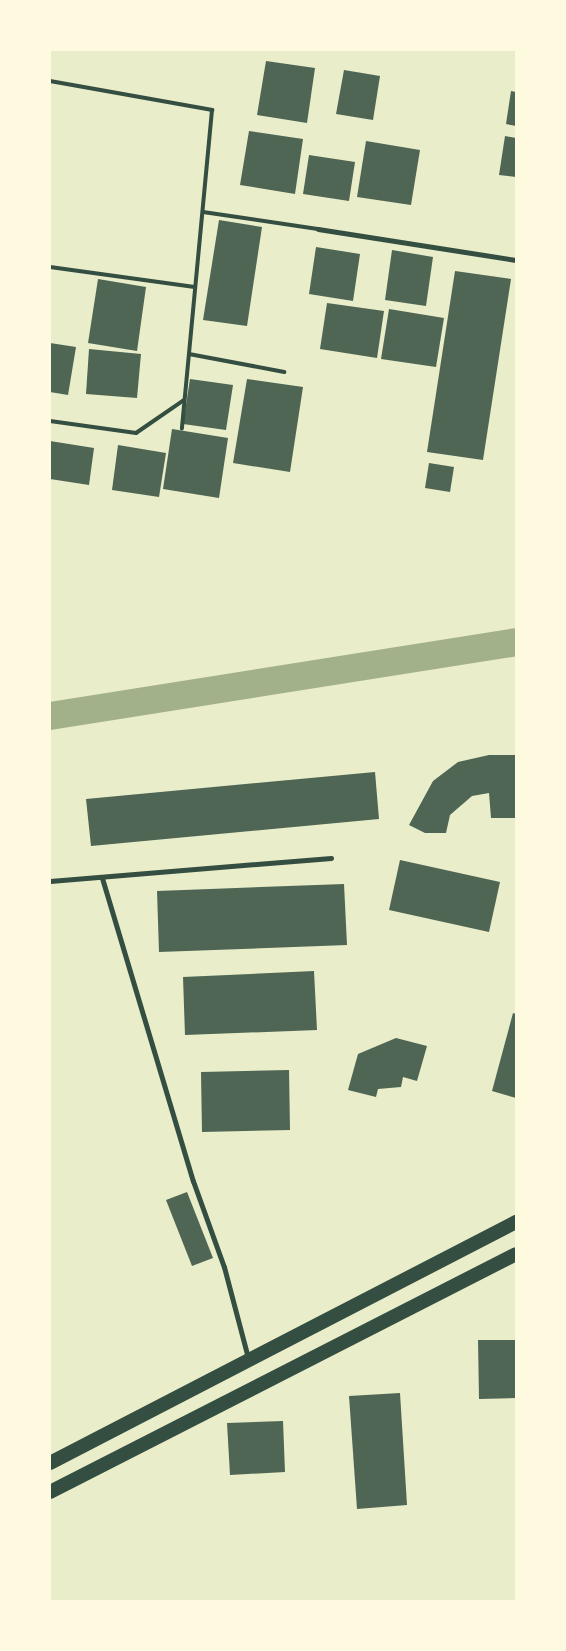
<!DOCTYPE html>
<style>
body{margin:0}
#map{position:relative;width:566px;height:1651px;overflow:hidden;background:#e9edc9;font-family:"Source Sans 3",sans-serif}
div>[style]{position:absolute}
.canal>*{height:28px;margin:-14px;padding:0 14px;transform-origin:14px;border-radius:14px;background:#a3b18a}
.building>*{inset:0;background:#4f6655}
.service>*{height:4px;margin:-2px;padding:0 2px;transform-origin:2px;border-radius:2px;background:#344e41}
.minor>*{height:5px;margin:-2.5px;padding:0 2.5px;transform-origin:2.5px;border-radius:2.5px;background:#344e41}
.trunk>*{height:14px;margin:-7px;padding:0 7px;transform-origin:7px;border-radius:7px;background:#344e41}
span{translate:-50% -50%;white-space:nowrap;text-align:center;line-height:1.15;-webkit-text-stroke:4px #fefae0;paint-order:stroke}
.frame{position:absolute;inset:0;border:51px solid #fefae0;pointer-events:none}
</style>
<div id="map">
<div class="canal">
<div style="left:50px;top:716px;width:472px;rotate:-9deg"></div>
</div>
<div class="building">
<div style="clip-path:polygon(266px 61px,315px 68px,307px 123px,257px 115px)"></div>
<div style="clip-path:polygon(344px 70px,380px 76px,373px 120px,336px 114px)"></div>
<div style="clip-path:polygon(511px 91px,516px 92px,516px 126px,506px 124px)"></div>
<div style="clip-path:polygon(249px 131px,303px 139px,295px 194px,240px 185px)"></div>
<div style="clip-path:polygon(505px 136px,516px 138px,516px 177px,499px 175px)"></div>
<div style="clip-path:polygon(366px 141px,420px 150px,411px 205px,357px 197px)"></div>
<div style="clip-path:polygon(309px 155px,355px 162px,349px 201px,303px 194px)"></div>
<div style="clip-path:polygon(219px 220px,262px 227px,247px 326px,203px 320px)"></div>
<div style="clip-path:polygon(316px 247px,360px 254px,353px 301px,309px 294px)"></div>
<div style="clip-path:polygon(392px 250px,433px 257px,426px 306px,385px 300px)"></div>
<div style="clip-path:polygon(455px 271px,511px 279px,483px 460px,427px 452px)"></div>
<div style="clip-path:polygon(98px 279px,146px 287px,137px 351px,88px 343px)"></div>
<div style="clip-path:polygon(327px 303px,384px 311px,377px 358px,320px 349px)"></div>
<div style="clip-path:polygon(389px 309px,444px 318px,436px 367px,381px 359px)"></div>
<div style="clip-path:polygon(50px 343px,76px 347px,68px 395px,50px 392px)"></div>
<div style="clip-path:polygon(89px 349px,141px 354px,137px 398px,86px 394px)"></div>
<div style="clip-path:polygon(190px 379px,233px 385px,226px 430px,183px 424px)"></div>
<div style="clip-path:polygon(247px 379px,303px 387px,290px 472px,233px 463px)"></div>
<div style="clip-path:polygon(172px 429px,228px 438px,219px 498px,163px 489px)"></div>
<div style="clip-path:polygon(50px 441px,94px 448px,89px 485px,50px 479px)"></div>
<div style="clip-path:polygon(118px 445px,166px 453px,159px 497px,112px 490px)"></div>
<div style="clip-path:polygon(429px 463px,454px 467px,450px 492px,425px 488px)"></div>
<div style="clip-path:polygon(489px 755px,516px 755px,516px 818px,491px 818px,489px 793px,472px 796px,450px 815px,446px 833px,425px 833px,409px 825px,433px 781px,458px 762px)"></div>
<div style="clip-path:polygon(375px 772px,379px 819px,91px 846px,86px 799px)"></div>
<div style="clip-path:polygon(400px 860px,500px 882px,489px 932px,389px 910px)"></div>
<div style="clip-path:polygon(344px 884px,347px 945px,159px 952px,157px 891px)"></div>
<div style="clip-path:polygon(314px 971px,317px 1030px,185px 1035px,183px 977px)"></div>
<div style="clip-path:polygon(513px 1013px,516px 1014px,516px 1098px,492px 1091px)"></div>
<div style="clip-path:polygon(396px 1038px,427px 1046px,417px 1081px,403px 1077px,401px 1087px,378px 1089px,376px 1097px,348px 1090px,358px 1054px)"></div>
<div style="clip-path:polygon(289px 1070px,290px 1130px,202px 1132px,201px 1072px)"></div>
<div style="clip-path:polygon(187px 1192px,213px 1258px,192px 1266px,166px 1200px)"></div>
<div style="clip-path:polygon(478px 1340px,516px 1340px,516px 1398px,479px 1399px)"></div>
<div style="clip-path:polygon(400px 1393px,407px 1505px,357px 1509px,349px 1396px)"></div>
<div style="clip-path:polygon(283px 1421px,285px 1472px,230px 1475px,227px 1423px)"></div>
</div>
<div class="service">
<div style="left:50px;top:81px;width:165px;rotate:10.1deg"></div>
<div style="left:212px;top:110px;width:320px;rotate:95.4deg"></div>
<div style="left:203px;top:212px;width:116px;rotate:8.4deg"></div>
<div style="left:50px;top:267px;width:146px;rotate:7.9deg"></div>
<div style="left:189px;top:354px;width:97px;rotate:10.7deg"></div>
<div style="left:50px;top:421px;width:87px;rotate:7.9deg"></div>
<div style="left:136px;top:433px;width:58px;rotate:-34.5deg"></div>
</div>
<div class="minor">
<div style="left:318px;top:229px;width:200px;rotate:8.9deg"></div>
<div style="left:102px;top:878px;width:316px;rotate:73.3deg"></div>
<div style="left:193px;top:1181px;width:91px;rotate:70.2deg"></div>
<div style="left:224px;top:1267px;width:94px;rotate:75.2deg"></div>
<div style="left:50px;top:881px;width:282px;rotate:-4.7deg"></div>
</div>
<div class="trunk">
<div style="left:50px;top:1463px;width:525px;rotate:-27.35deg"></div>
<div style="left:50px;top:1492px;width:523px;rotate:-27.05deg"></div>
</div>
<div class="frame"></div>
</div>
